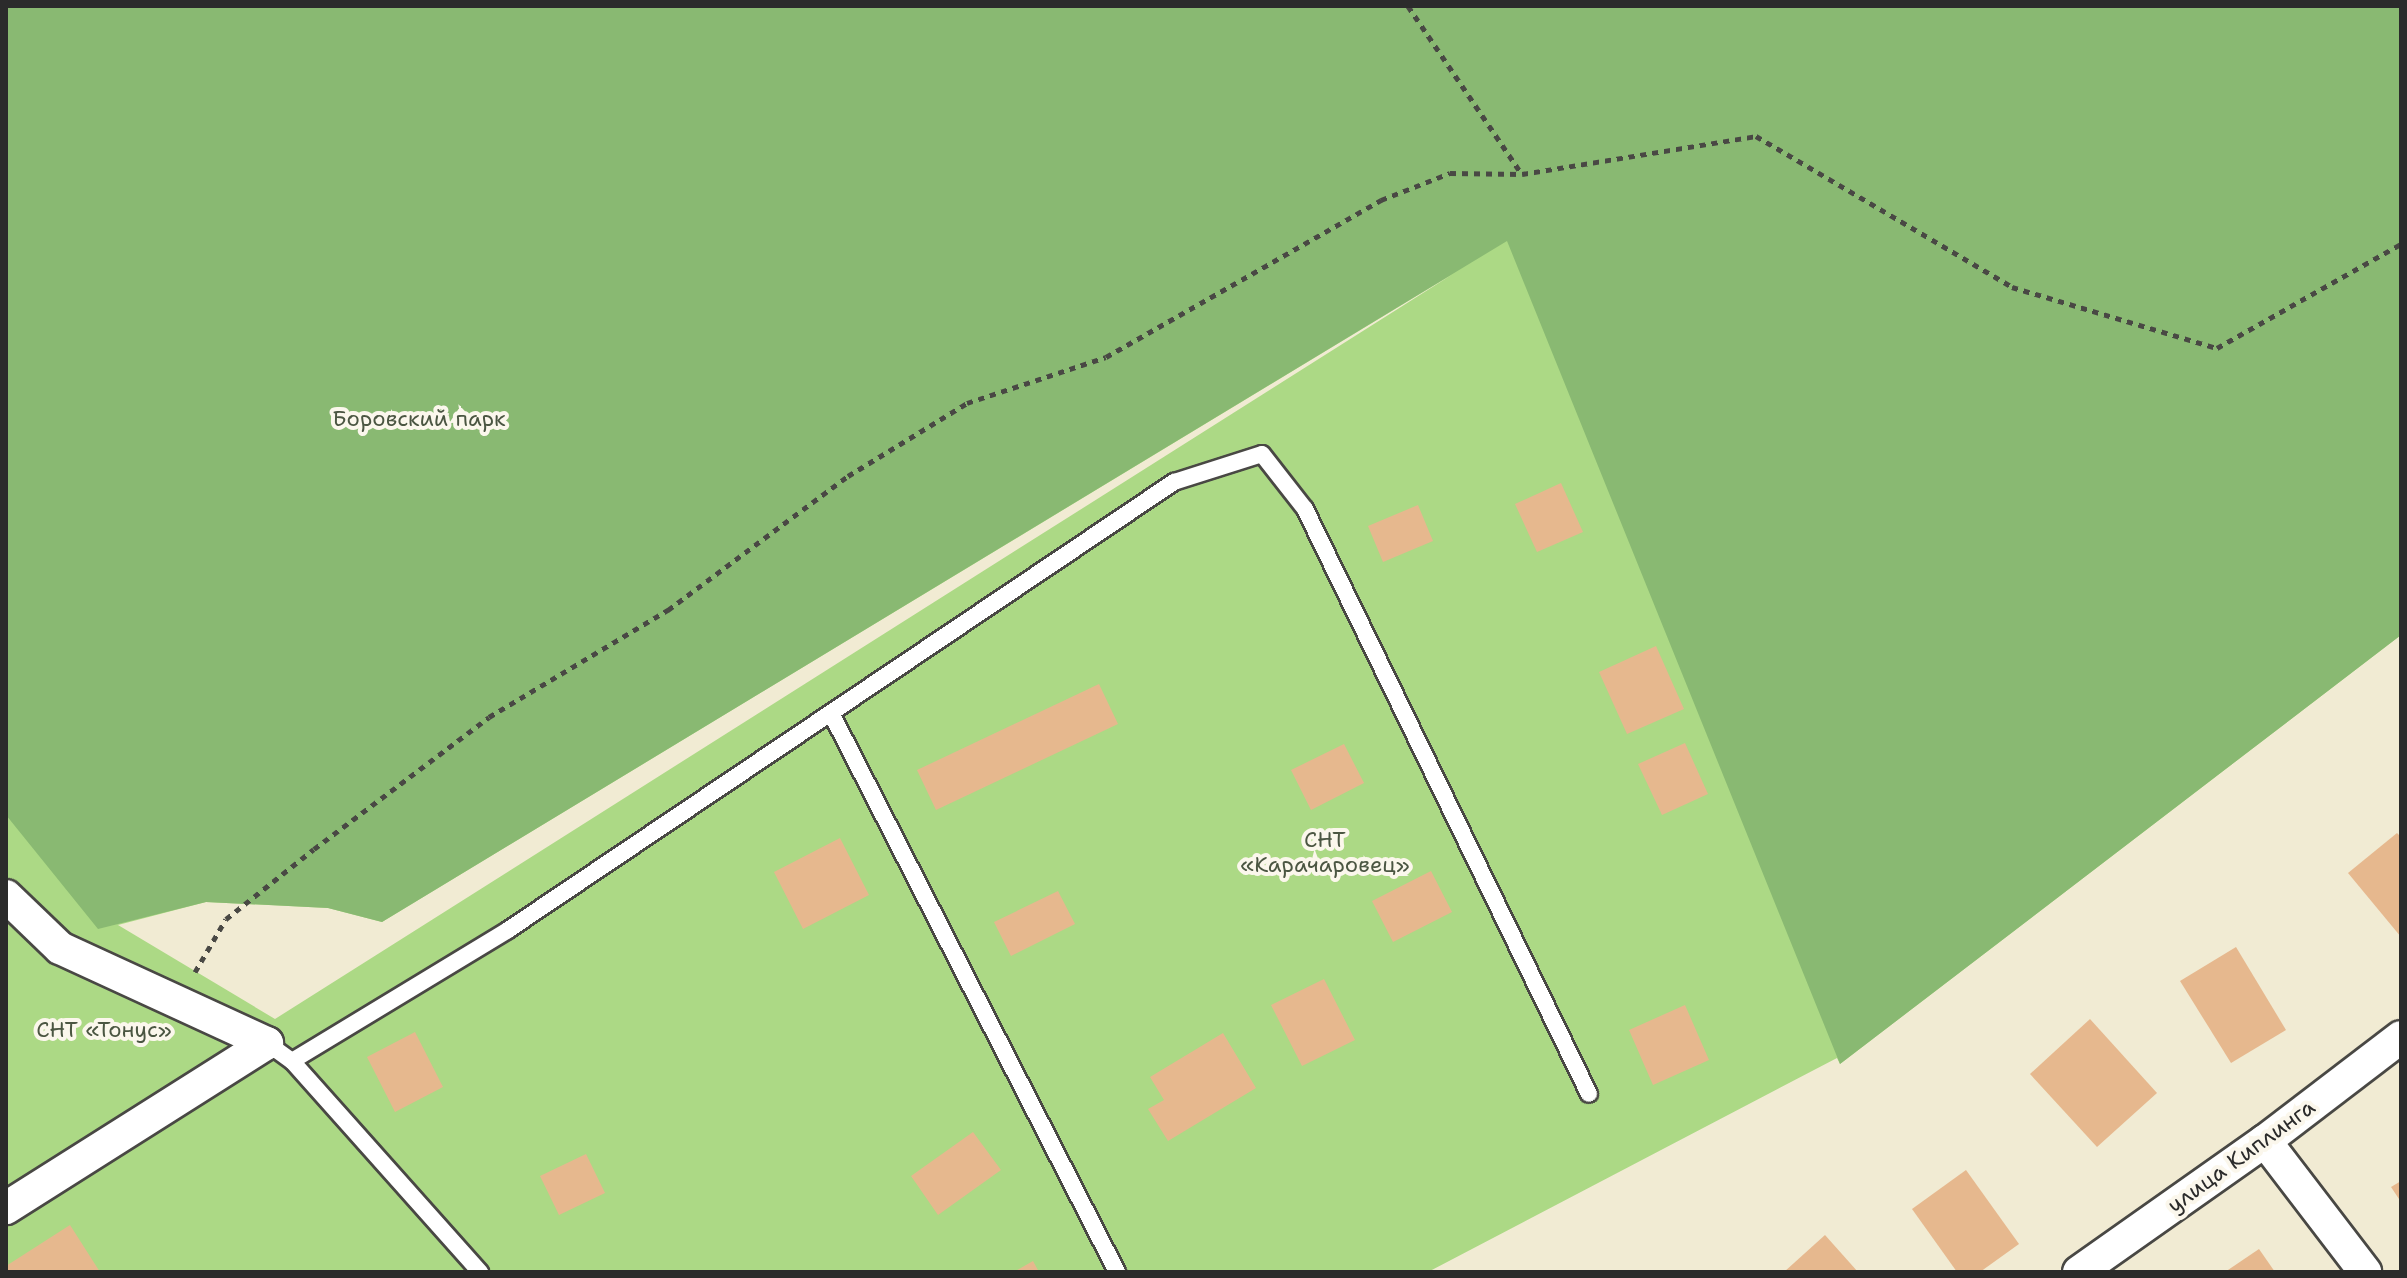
<!DOCTYPE html>
<meta charset="utf-8">
<style>
body{margin:0}
#map{position:relative;width:2407px;height:1278px;overflow:hidden;background:#f1ebd3;font-family:"Shantell Sans",sans-serif}
div>[style]{position:absolute}
.green>*{inset:0;background:#acd985}
.forest>*{inset:0;background:#89b972}
.building>*{inset:0;background:#e6b88e}
.path>*{height:5px;margin-top:-2.5px;transform-origin:0;background:repeating-linear-gradient(90deg,#494844 0 6px,transparent 0 12px)}
.roads{filter:drop-shadow(2px 0 #494844) drop-shadow(-2px 0 #494844) drop-shadow(0 2px #494844) drop-shadow(0 -2px #494844)}
.lane>*{height:16px;margin:-8px;padding:0 8px;transform-origin:8px;border-radius:8px;background:#fff}
.street>*{height:32px;margin:-16px;padding:0 16px;transform-origin:16px;border-radius:16px;background:#fff}
span{translate:-50% -50%;white-space:nowrap;text-align:center;line-height:1.15;-webkit-text-stroke:8px #fbf7ec;paint-order:stroke}
.park-label{font-size:22px;color:#4b5642}
.street-label{font-size:22px;color:#2b2b2b}
.frame{position:absolute;inset:0;border:8px solid #2b2b2b;pointer-events:none}
</style>
<div id="map">
<div class="green">
<div style="clip-path:polygon(evenodd,6px 6px,2401px 6px,2401px 635px,1840px 1064px,1837px 1058px,1428px 1272px,6px 1272px,6px 6px,1453px 274px,275px 1019px,118px 925px,206px 902px,328px 908px,382px 922px,1453px 274px)"></div>
</div>
<div class="forest">
<div style="clip-path:polygon(6px 6px,2401px 6px,2401px 635px,1840px 1064px,1507px 241px,382px 922px,328px 908px,206px 902px,98px 929px,6px 815px)"></div>
</div>
<div class="building">
<div style="clip-path:polygon(1561px 483px,1583px 532px,1537px 552px,1515px 504px)"></div>
<div style="clip-path:polygon(1418px 505px,1433px 541px,1383px 562px,1368px 526px)"></div>
<div style="clip-path:polygon(1656px 646px,1684px 709px,1627px 734px,1599px 672px)"></div>
<div style="clip-path:polygon(1099px 684px,1118px 724px,936px 810px,917px 770px)"></div>
<div style="clip-path:polygon(1685px 743px,1708px 794px,1662px 815px,1638px 764px)"></div>
<div style="clip-path:polygon(1344px 744px,1364px 783px,1311px 810px,1291px 770px)"></div>
<div style="clip-path:polygon(2397px 833px,2401px 837px,2401px 937px,2348px 873px)"></div>
<div style="clip-path:polygon(840px 838px,869px 895px,803px 929px,774px 872px)"></div>
<div style="clip-path:polygon(1431px 871px,1452px 912px,1393px 942px,1372px 901px)"></div>
<div style="clip-path:polygon(1058px 891px,1075px 924px,1011px 956px,994px 922px)"></div>
<div style="clip-path:polygon(2236px 947px,2286px 1030px,2231px 1063px,2180px 981px)"></div>
<div style="clip-path:polygon(1324px 979px,1355px 1040px,1302px 1066px,1271px 1005px)"></div>
<div style="clip-path:polygon(1685px 1005px,1709px 1060px,1653px 1085px,1629px 1030px)"></div>
<div style="clip-path:polygon(2090px 1019px,2157px 1093px,2097px 1147px,2030px 1074px)"></div>
<div style="clip-path:polygon(415px 1032px,443px 1087px,395px 1112px,367px 1057px)"></div>
<div style="clip-path:polygon(1223px 1033px,1256px 1088px,1168px 1141px,1148px 1109px,1164px 1100px,1150px 1077px)"></div>
<div style="clip-path:polygon(973px 1132px,1001px 1170px,938px 1215px,911px 1176px)"></div>
<div style="clip-path:polygon(586px 1154px,605px 1193px,559px 1215px,540px 1176px)"></div>
<div style="clip-path:polygon(1966px 1170px,2019px 1244px,1980px 1272px,1957px 1272px,1912px 1209px)"></div>
<div style="clip-path:polygon(2401px 1181px,2401px 1202px,2391px 1187px)"></div>
<div style="clip-path:polygon(70px 1225px,100px 1272px,6px 1272px,6px 1266px)"></div>
<div style="clip-path:polygon(1825px 1235px,1858px 1272px,1784px 1272px)"></div>
<div style="clip-path:polygon(2259px 1249px,2275px 1272px,2225px 1272px)"></div>
<div style="clip-path:polygon(1033px 1261px,1039px 1272px,1014px 1272px)"></div>
</div>
<div class="path">
<div style="left:1408px;top:6px;width:202px;rotate:55.9deg"></div>
<div style="left:195px;top:972px;width:61px;rotate:-59.7deg"></div>
<div style="left:226px;top:919px;width:112px;rotate:-38.5deg"></div>
<div style="left:314px;top:849px;width:219px;rotate:-37deg"></div>
<div style="left:489px;top:717px;width:209px;rotate:-30.9deg"></div>
<div style="left:668px;top:610px;width:224px;rotate:-36.7deg"></div>
<div style="left:848px;top:476px;width:140px;rotate:-31.5deg"></div>
<div style="left:967px;top:403px;width:146px;rotate:-18.3deg"></div>
<div style="left:1106px;top:357px;width:317px;rotate:-29.7deg"></div>
<div style="left:1381px;top:200px;width:74px;rotate:-21.4deg"></div>
<div style="left:1450px;top:173px;width:72px;rotate:0.8deg"></div>
<div style="left:1522px;top:174px;width:237px;rotate:-9.2deg"></div>
<div style="left:1756px;top:136px;width:297px;rotate:30.5deg"></div>
<div style="left:2012px;top:287px;width:214px;rotate:16.6deg"></div>
<div style="left:2217px;top:348px;width:211px;rotate:-29.5deg"></div>
</div>
<div class="roads">
<div class="lane">
<div style="left:831px;top:713px;width:628px;rotate:62.9deg"></div>
<div style="left:267px;top:1043px;width:31px;rotate:36deg"></div>
<div style="left:292px;top:1061px;width:283px;rotate:48.3deg"></div>
<div style="left:292px;top:1061px;width:253px;rotate:-31.2deg"></div>
<div style="left:508px;top:930px;width:803px;rotate:-33.93deg"></div>
<div style="left:1174px;top:482px;width:92px;rotate:-17.7deg"></div>
<div style="left:1262px;top:454px;width:70px;rotate:52deg"></div>
<div style="left:1305px;top:509px;width:650px;rotate:64.1deg"></div>
</div>
<div class="street">
<div style="left:6px;top:896px;width:75px;rotate:43.9deg"></div>
<div style="left:60px;top:948px;width:228px;rotate:24.7deg"></div>
<div style="left:267px;top:1043px;width:309px;rotate:147.7deg"></div>
<div style="left:2265px;top:1141px;width:165px;rotate:52.6deg"></div>
<div style="left:2079px;top:1272px;width:228px;rotate:-35.2deg"></div>
<div style="left:2265px;top:1141px;width:171px;rotate:-37.4deg"></div>
</div>
</div>
<div class="park-label">
<span style="left:419px;top:419px">Боровский парк</span>
<span style="left:1325px;top:852px">СНТ<br>«Карачаровец»</span>
<span style="left:104px;top:1030px">СНТ «Тонус»</span>
</div>
<div class="street-label">
<span style="left:2241px;top:1156px;rotate:-36deg">улица Киплинга</span>
</div>
<div class="frame"></div>
</div>
